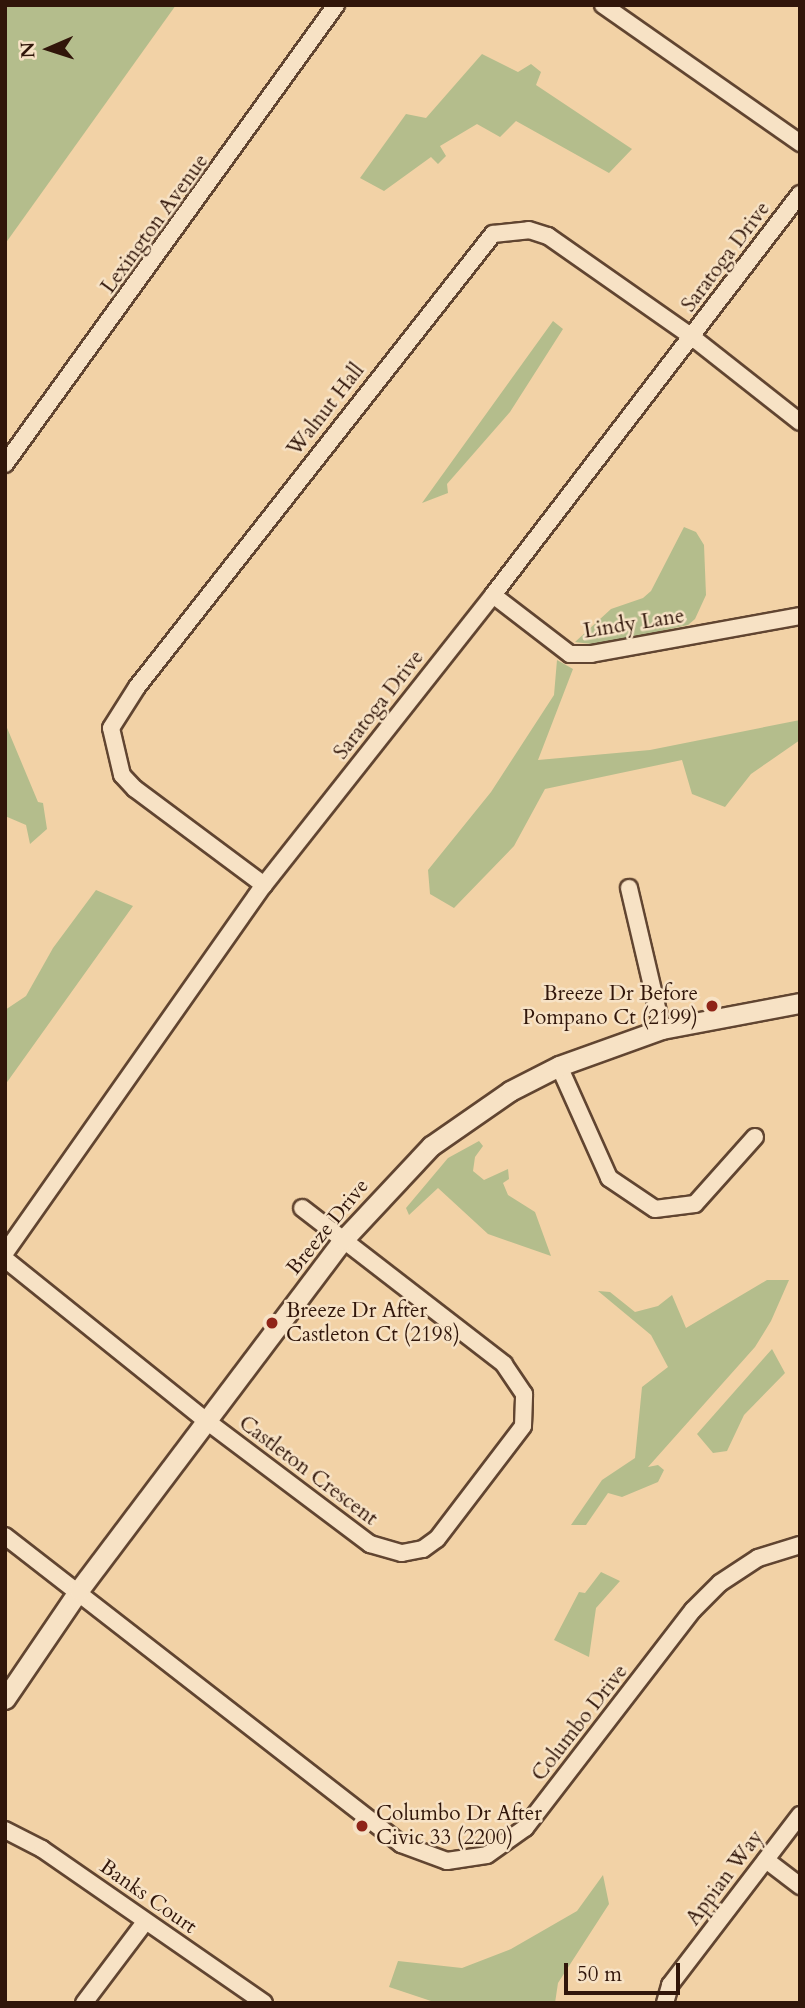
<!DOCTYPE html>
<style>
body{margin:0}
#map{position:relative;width:805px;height:2008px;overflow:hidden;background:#f2d2a6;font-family:Cardo,serif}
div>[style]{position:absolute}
.green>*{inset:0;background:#b4bd8c}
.roads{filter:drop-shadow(2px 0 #614531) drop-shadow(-2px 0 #614531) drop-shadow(0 2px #614531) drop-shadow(0 -2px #614531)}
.minor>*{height:16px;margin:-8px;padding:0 8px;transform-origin:8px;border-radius:8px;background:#f7e2c5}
.tertiary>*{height:19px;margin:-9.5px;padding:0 9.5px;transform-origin:9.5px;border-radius:9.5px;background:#f7e2c5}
.dots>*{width:19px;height:19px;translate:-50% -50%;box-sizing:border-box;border:4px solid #f7e2c5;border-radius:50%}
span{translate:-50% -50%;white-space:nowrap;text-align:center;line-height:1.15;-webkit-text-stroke:5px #f7e2c5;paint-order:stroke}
.street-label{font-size:21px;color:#31160a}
.poi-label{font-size:21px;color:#31160a}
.right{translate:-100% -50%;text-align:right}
.left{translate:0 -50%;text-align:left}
.frame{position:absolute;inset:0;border:7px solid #31160a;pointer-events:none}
.north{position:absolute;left:14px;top:14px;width:70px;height:70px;-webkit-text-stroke:5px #f7e2c5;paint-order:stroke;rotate:267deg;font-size:19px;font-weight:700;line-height:28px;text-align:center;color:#31160a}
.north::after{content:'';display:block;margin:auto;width:24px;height:32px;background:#31160a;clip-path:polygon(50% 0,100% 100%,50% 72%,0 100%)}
.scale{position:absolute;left:564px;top:1963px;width:116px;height:32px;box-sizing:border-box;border:4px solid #31160a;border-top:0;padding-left:9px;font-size:21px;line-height:24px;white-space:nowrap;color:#31160a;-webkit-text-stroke:5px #f7e2c5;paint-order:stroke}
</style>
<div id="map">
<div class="green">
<div style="clip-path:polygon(5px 5px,176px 5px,5px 244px)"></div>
<div style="clip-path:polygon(482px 54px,518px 72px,531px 64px,541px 72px,536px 85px,632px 149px,609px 173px,516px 121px,500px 137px,477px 124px,440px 146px,446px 156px,438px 164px,431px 157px,384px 191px,360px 178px,406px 114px,426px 118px)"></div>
<div style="clip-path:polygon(553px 321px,563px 329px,510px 412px,447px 484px,448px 493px,422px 503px)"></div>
<div style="clip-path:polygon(684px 527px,696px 532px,704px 545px,706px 595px,695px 619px,688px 625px,599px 645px,575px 642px,611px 609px,643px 598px,651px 591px)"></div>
<div style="clip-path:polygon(557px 660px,573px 669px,538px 760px,650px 750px,800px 720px,800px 740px,751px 774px,725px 807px,692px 794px,682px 760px,545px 789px,514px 846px,454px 908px,430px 894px,428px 870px,491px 792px,554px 695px)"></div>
<div style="clip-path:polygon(5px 723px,38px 802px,43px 803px,47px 829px,30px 844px,26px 825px,5px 816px)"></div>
<div style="clip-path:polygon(96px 890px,133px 906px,5px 1085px,5px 1010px,26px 996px,53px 948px)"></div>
<div style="clip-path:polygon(479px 1141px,483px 1146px,475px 1157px,473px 1171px,484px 1180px,508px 1169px,509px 1179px,503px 1183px,508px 1195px,535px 1212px,551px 1256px,488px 1234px,438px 1188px,409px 1215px,406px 1208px,448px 1158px)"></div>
<div style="clip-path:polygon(767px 1280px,789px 1280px,771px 1321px,755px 1347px,648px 1467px,658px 1465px,664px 1470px,658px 1482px,622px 1497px,608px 1493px,586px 1525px,571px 1525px,602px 1480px,635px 1458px,642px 1387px,668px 1367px,651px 1335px,598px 1291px,610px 1292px,635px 1312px,658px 1306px,672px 1295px,686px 1328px)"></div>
<div style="clip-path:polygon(772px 1349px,785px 1373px,744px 1415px,727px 1451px,713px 1453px,697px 1434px)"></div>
<div style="clip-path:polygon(601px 1572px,620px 1581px,596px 1608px,589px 1657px,554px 1640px,579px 1592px,585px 1593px)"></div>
<div style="clip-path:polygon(603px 1875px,609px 1904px,558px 1983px,555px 2003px,437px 2003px,389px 1987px,398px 1961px,462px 1968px,511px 1949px,577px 1911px)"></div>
</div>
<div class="roads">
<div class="minor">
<div style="left:603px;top:5px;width:241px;rotate:35deg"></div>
<div style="left:5px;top:464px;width:566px;rotate:-54.2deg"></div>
<div style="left:493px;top:595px;width:97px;rotate:37.5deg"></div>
<div style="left:570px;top:654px;width:21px"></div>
<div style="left:591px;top:654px;width:212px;rotate:-10.3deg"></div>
<div style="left:264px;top:885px;width:161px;rotate:-143.3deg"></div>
<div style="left:135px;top:789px;width:19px;rotate:-133deg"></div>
<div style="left:122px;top:775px;width:48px;rotate:-103.2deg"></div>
<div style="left:111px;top:728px;width:49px;rotate:-57.6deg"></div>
<div style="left:137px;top:687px;width:576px;rotate:-51.84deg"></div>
<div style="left:493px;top:234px;width:36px;rotate:-6deg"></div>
<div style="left:529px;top:230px;width:20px;rotate:18deg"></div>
<div style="left:548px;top:236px;width:176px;rotate:35deg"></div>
<div style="left:692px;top:337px;width:137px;rotate:38.2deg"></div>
<div style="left:629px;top:888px;width:145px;rotate:76.8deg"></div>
<div style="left:559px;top:1066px;width:123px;rotate:65.9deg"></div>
<div style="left:609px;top:1178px;width:55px;rotate:34deg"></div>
<div style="left:655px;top:1209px;width:40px;rotate:-7.1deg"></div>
<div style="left:695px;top:1204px;width:90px;rotate:-48.2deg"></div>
<div style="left:5px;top:1253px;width:450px;rotate:-54.9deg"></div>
<div style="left:264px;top:885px;width:370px;rotate:-51.7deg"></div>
<div style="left:493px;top:595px;width:505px;rotate:-52.56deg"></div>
<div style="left:5px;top:1259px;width:260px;rotate:38.8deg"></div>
<div style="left:208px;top:1422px;width:203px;rotate:37deg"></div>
<div style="left:370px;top:1544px;width:33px;rotate:16deg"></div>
<div style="left:402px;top:1553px;width:21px;rotate:-11deg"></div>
<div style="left:423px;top:1549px;width:17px;rotate:-36deg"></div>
<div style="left:437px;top:1539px;width:142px;rotate:-52.7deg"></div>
<div style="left:523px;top:1426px;width:32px;rotate:-88deg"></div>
<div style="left:524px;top:1394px;width:36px;rotate:-124deg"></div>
<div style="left:504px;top:1364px;width:255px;rotate:-142.3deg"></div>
<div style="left:5px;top:1536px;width:502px;rotate:37.87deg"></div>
<div style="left:401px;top:1844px;width:49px;rotate:20.3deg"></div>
<div style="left:447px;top:1861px;width:40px;rotate:-8.5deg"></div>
<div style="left:487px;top:1855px;width:47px;rotate:-35.4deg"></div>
<div style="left:525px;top:1828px;width:275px;rotate:-52.4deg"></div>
<div style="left:693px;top:1610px;width:38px;rotate:-45deg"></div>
<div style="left:720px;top:1583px;width:45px;rotate:-33.3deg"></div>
<div style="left:758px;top:1558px;width:44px;rotate:-17.2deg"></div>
<div style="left:5px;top:1830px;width:42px;rotate:27.2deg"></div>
<div style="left:42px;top:1849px;width:270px;rotate:34.7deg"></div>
<div style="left:766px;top:1860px;width:43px;rotate:37.4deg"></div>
<div style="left:84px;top:2003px;width:101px;rotate:-53deg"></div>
<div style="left:665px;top:2003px;width:19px;rotate:-74deg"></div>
<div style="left:670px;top:1985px;width:214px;rotate:-52.6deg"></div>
</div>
<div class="tertiary">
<div style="left:5px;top:1699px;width:132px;rotate:-55.8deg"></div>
<div style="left:79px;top:1590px;width:438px;rotate:-53deg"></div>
<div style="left:343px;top:1240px;width:129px;rotate:-46.9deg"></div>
<div style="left:431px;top:1146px;width:96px;rotate:-34.8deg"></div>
<div style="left:510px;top:1091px;width:55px;rotate:-27deg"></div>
<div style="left:559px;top:1066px;width:109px;rotate:-19.8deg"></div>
<div style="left:662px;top:1029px;width:140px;rotate:-10.7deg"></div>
</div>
</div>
<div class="dots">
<div style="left:712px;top:1006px;background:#8f2418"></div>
<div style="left:272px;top:1323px;background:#8f2418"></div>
<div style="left:362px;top:1826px;background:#8f2418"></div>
</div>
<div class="street-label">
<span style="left:155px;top:224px;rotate:-54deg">Lexington Avenue</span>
<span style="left:726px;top:257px;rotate:-53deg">Saratoga Drive</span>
<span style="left:326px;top:410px;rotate:-52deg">Walnut Hall</span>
<span style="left:634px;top:624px;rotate:-9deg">Lindy Lane</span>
<span style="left:379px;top:705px;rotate:-52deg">Saratoga Drive</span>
<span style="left:328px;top:1227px;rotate:-51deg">Breeze Drive</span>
<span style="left:308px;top:1471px;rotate:37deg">Castleton Crescent</span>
<span style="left:580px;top:1723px;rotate:-52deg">Columbo Drive</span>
<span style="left:725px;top:1878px;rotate:-53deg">Appian Way</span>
<span style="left:148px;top:1897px;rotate:35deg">Banks Court</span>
</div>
<div class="poi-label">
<span class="right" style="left:698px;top:1006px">Breeze Dr Before<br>Pompano Ct (2199)</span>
<span class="left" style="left:286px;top:1323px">Breeze Dr After<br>Castleton Ct (2198)</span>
<span class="left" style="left:376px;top:1826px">Columbo Dr After<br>Civic 33 (2200)</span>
</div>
<div class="frame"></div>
<div class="north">N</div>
<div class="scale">50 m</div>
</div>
